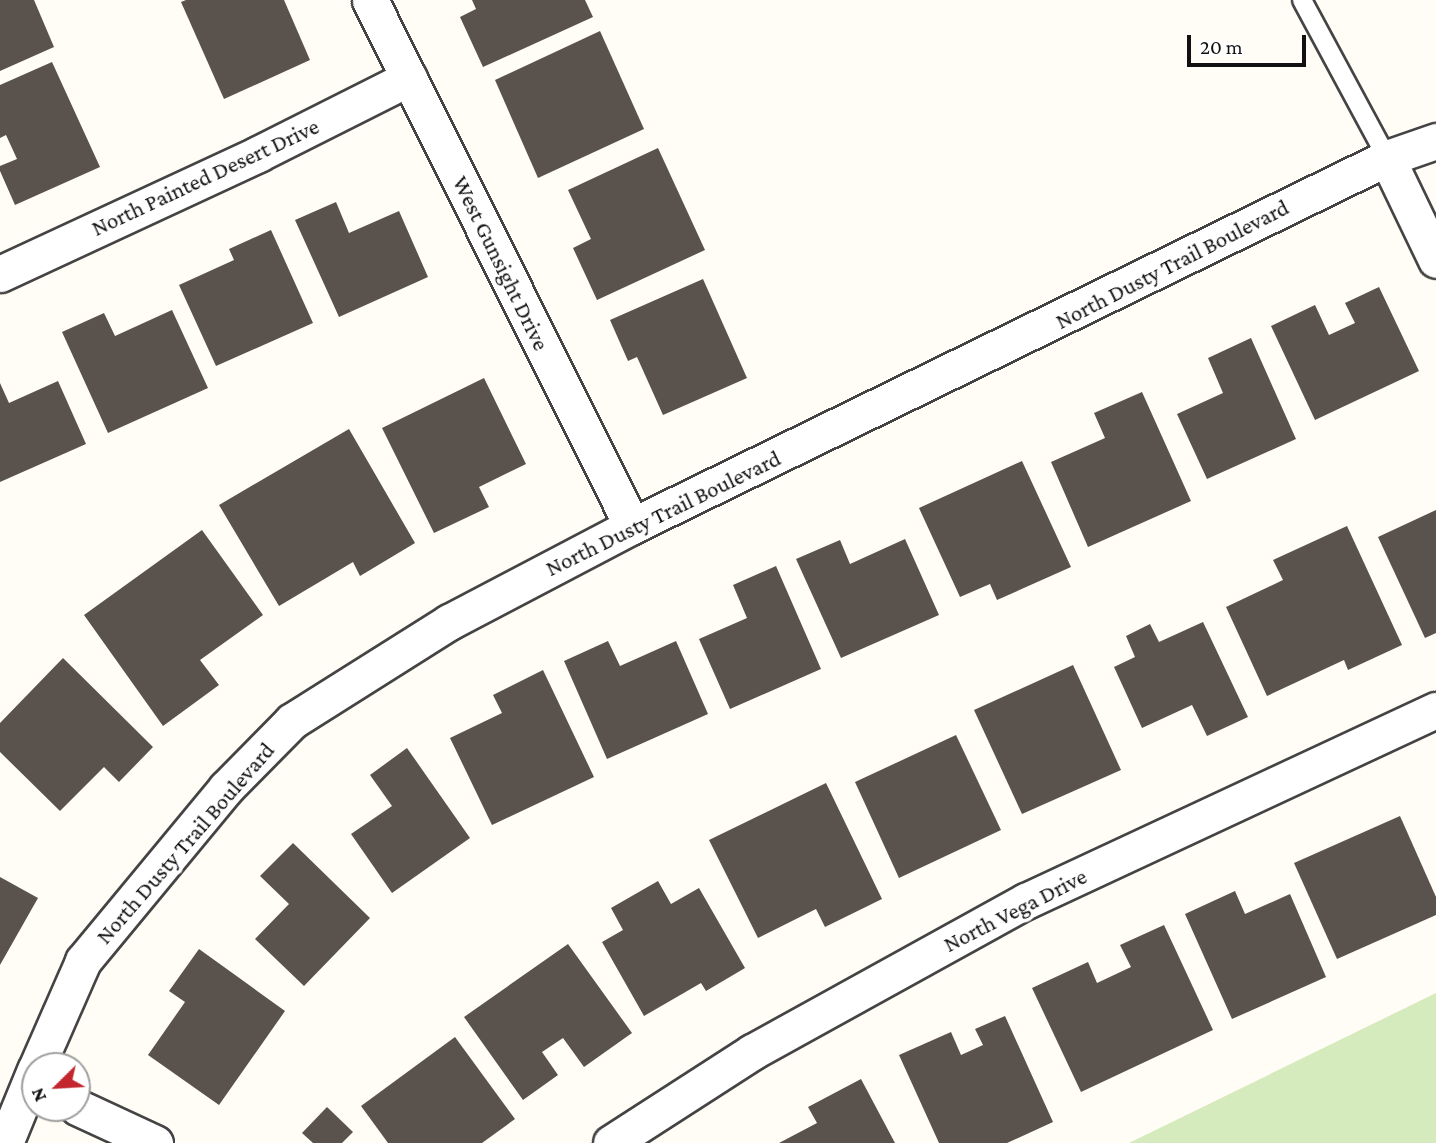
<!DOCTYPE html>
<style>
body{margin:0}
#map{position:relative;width:1436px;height:1143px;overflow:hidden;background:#fffdf5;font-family:"Crimson Pro",serif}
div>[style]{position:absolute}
.green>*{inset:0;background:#d5ebbd}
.building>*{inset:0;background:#5a524d}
.roads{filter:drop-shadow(2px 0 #444) drop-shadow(-2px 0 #444) drop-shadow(0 2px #444) drop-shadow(0 -2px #444)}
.lane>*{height:18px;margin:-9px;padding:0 9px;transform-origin:9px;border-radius:9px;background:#fff}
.street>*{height:35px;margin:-17.5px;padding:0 17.5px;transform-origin:17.5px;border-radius:17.5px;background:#fff}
span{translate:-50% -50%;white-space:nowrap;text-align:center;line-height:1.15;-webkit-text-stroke:7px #fff;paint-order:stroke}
.street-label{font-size:23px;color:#111}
.north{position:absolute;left:21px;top:1052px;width:70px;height:70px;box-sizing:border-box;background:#fff;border:2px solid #a0a0a0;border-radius:50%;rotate:246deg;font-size:19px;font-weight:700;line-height:28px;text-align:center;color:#111}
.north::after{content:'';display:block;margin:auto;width:24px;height:32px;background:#c4262e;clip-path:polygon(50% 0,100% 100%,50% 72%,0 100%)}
.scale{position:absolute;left:1187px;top:35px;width:119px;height:32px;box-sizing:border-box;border:4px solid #111;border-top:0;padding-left:9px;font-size:21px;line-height:24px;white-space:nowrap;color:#111;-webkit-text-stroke:5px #fff;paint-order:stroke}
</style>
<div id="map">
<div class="green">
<div style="clip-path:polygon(1436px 993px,1436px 1143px,1129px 1143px)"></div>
</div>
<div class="building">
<div style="clip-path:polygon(0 0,34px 0,54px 47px,0 71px)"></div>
<div style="clip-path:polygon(186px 0,284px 0,310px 60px,224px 99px,181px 2px)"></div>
<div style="clip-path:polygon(472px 0,585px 0,593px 17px,483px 67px,460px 17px,476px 9px)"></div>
<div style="clip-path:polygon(600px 31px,644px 129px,538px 178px,495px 80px)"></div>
<div style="clip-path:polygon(52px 62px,100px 167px,15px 205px,0 171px,0 166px,17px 159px,6px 135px,0 138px,0 85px)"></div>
<div style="clip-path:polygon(658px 148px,705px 250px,597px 300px,573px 248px,591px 239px,568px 190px)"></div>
<div style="clip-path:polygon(336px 202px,349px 233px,399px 211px,428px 277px,339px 317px,295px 220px)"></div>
<div style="clip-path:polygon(271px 230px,313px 323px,216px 366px,179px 285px,234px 260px,229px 249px)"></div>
<div style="clip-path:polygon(703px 279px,747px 378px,663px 415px,637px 357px,628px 361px,610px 320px)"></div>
<div style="clip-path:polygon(1379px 287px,1419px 371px,1315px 420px,1271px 326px,1315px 305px,1329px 335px,1355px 323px,1345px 303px)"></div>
<div style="clip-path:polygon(172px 310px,208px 388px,108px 433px,62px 332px,104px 313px,115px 336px)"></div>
<div style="clip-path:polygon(1251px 338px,1296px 439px,1207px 479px,1177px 414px,1223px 393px,1208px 358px)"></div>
<div style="clip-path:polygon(484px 378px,526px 464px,479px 487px,489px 507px,434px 533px,382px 428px)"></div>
<div style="clip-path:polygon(58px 381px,86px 444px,0 482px,0 383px,9px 403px)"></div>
<div style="clip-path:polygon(1142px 392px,1191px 501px,1088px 547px,1051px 462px,1105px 438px,1094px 413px)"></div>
<div style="clip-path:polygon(349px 429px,415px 543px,360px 576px,353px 562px,279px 606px,219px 505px)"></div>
<div style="clip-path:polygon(1022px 461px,1071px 567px,997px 600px,990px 584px,960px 597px,919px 508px)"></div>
<div style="clip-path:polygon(1436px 510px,1436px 633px,1425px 638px,1378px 537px)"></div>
<div style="clip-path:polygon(1347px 526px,1402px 645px,1348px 670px,1344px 660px,1267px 696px,1226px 607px,1283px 580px,1273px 560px)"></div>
<div style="clip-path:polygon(202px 530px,263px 615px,200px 660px,219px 685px,163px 726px,84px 615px)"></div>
<div style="clip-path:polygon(905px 539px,939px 615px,841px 658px,796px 559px,840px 540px,850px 564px)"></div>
<div style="clip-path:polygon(776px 566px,821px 669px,730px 709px,699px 639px,747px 618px,733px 585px)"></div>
<div style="clip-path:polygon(1203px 622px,1248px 717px,1207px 736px,1192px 705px,1142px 728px,1114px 667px,1135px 657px,1126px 636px,1150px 624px,1159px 642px)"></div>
<div style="clip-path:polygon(608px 641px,620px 666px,676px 641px,708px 714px,607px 759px,564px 661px)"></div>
<div style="clip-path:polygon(63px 658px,153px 747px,119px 782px,104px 767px,60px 811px,0 752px,0 723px)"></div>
<div style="clip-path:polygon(1073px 665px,1121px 770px,1022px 814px,974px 710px)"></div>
<div style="clip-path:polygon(543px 670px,594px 777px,492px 825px,450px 738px,502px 713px,493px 695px)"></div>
<div style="clip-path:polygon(956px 735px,1001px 830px,899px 878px,855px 782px)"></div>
<div style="clip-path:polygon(407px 748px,470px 838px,392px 893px,351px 834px,392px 806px,370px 775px)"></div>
<div style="clip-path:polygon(826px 783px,882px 899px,825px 927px,816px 909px,758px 938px,709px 840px)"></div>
<div style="clip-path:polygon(1400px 816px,1436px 897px,1436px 915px,1337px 959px,1294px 863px)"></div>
<div style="clip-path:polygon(293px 843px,370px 918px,304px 986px,255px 939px,289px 904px,260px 876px)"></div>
<div style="clip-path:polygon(0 877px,38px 898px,0 965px)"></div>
<div style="clip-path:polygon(658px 881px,671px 904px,699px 888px,745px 968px,706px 991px,701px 983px,644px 1016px,602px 942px,623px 930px,611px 908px)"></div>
<div style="clip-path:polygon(1235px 891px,1245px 914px,1290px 894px,1326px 977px,1232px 1019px,1185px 914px)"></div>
<div style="clip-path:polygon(1164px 925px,1213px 1030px,1081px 1092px,1032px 988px,1088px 962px,1097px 983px,1131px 967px,1120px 945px)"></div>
<div style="clip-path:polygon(568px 944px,632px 1033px,584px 1067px,563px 1038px,542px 1052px,558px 1075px,523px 1100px,464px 1017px)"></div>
<div style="clip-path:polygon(199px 949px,285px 1011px,219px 1105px,148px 1055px,185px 1002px,169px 991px)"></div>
<div style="clip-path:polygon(1005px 1016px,1053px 1122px,1007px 1143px,939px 1143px,899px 1055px,951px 1032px,961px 1055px,983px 1045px,975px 1029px)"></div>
<div style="clip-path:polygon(455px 1037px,515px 1119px,482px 1143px,388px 1143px,361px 1106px)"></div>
<div style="clip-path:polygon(861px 1079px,895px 1143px,779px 1143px,817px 1123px,808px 1107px)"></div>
<div style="clip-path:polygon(327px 1107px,353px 1132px,342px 1143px,313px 1143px,302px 1133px)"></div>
</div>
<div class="roads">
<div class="lane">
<div style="left:1302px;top:0;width:179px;rotate:61.7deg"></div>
</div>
<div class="street">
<div style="left:370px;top:0;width:588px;rotate:63.52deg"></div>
<div style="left:1387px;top:158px;width:113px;rotate:64.3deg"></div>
<div style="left:0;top:274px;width:285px;rotate:-24.9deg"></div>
<div style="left:258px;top:154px;width:169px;rotate:-26.7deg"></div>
<div style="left:37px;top:1066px;width:115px;rotate:-66.3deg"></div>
<div style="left:83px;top:961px;width:224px;rotate:-50.4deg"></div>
<div style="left:226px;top:788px;width:94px;rotate:-45.4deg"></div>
<div style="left:292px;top:721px;width:186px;rotate:-32.2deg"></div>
<div style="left:449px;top:622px;width:207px;rotate:-27.7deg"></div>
<div style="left:632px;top:526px;width:840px;rotate:-25.99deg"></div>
<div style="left:1387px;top:158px;width:52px;rotate:-19.1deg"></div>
<div style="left:77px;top:1107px;width:86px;rotate:24.8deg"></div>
<div style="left:5px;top:1143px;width:79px;rotate:-67.7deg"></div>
<div style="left:611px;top:1143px;width:168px;rotate:-32.8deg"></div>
<div style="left:752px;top:1052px;width:313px;rotate:-28.9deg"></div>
<div style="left:1026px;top:901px;width:452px;rotate:-25deg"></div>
</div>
</div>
<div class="street-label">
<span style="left:205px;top:177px;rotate:-25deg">North Painted Desert Drive</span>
<span style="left:501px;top:263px;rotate:64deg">West Gunsight Drive</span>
<span style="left:1172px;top:264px;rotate:-27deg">North Dusty Trail Boulevard</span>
<span style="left:663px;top:513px;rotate:-26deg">North Dusty Trail Boulevard</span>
<span style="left:185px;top:843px;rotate:-49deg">North Dusty Trail Boulevard</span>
<span style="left:1015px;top:910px;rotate:-27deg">North Vega Drive</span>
</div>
<div class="north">N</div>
<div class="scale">20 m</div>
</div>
